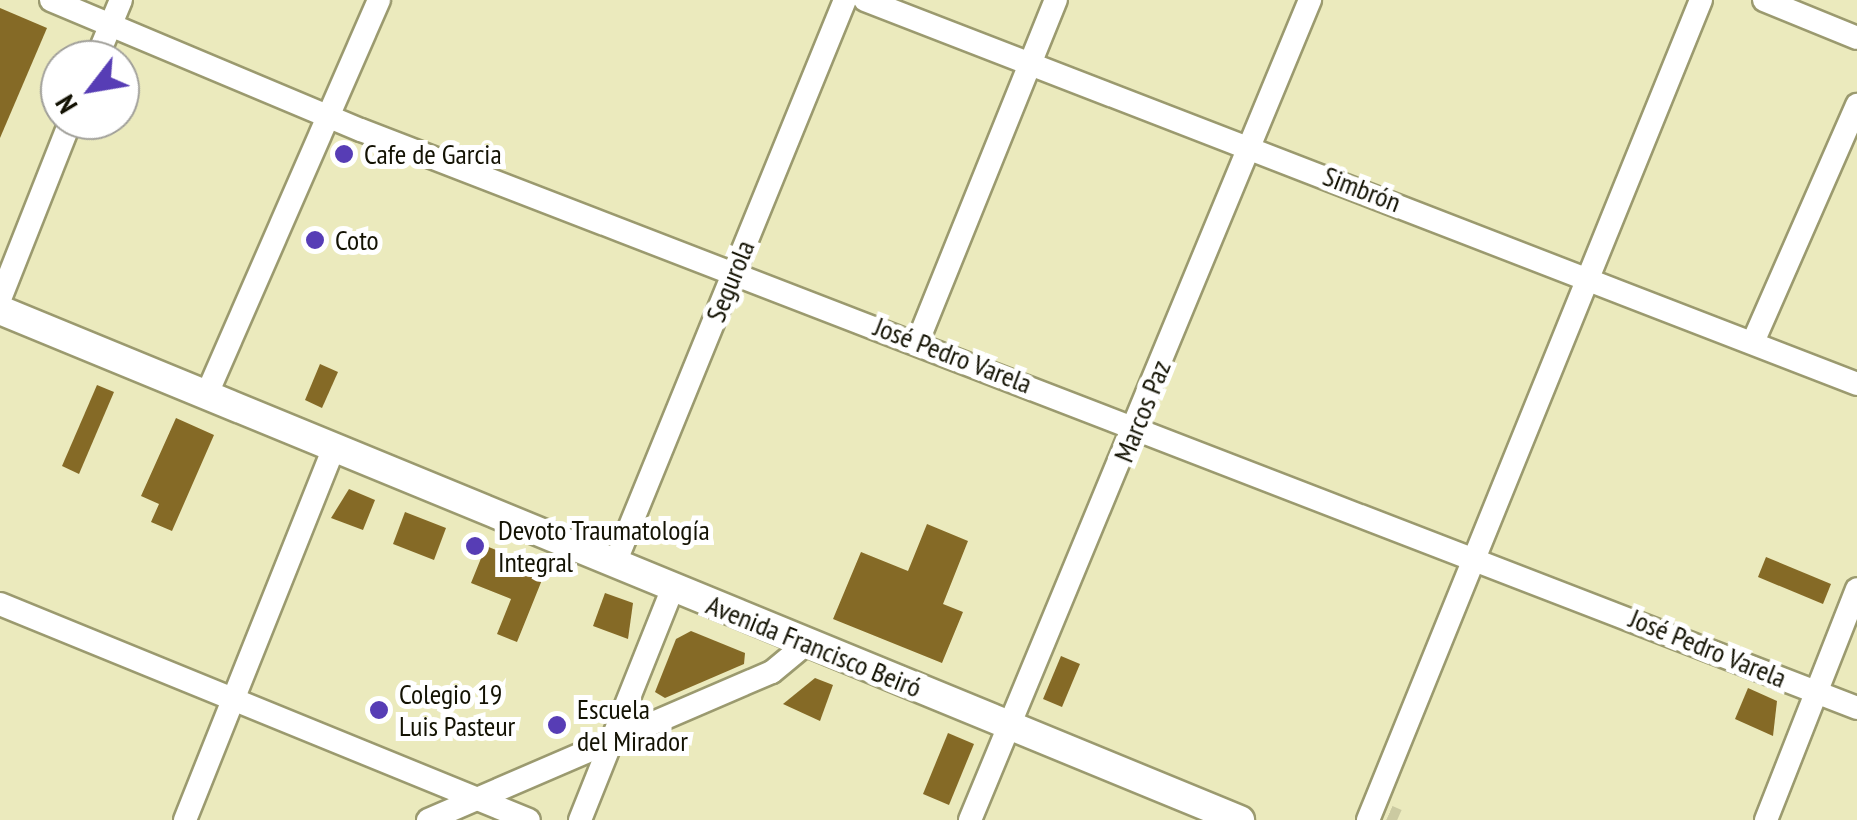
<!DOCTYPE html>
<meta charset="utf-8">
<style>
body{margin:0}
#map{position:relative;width:1857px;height:820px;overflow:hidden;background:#ebeabd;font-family:"PT Sans Narrow",sans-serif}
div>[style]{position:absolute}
.building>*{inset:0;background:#856a26}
.minor-tunnel>*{height:22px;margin-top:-11px;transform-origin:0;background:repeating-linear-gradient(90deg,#cbcaa1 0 22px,transparent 0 33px)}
.roads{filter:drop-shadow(2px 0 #9b9a6f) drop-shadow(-2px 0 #9b9a6f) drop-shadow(0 2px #9b9a6f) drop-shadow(0 -2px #9b9a6f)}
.minor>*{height:22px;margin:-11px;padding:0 11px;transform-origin:11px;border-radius:11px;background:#fff}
.major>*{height:28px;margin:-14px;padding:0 14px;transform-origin:14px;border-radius:14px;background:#fff}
.dots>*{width:28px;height:28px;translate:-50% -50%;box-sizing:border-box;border:5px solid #fff;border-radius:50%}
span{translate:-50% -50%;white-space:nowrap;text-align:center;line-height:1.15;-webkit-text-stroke:10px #fff;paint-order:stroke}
.poi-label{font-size:28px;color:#131203}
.left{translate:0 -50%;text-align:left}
.street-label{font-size:28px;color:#131203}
.north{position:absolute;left:40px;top:40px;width:100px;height:100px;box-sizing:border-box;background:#fff;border:2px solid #a1a09a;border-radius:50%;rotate:239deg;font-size:28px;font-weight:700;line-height:40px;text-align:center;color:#131203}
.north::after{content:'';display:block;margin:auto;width:35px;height:45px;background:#573db5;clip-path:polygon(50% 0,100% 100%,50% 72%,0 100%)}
</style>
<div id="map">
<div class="building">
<div style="clip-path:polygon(0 8px,47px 28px,0 138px)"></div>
<div style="clip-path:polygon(320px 364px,338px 372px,322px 408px,305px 400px)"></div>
<div style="clip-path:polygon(97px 385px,114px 392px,79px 474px,62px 466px)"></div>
<div style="clip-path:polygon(176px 418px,214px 435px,172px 531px,151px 522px,159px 504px,141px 496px)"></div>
<div style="clip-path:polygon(349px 489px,375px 500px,363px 530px,331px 518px)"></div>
<div style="clip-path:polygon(405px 512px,446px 528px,434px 560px,393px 544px)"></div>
<div style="clip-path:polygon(927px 524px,968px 541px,943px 604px,963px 612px,942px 663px,833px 619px,861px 552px,908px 571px)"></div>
<div style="clip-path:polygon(486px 546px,546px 570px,517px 642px,497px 634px,511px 599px,471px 583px)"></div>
<div style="clip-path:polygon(1766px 557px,1831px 584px,1823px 604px,1758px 577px)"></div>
<div style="clip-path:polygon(605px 593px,633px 603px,628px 639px,593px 626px)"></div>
<div style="clip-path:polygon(691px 631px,745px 653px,744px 664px,665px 698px,655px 692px,676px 639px)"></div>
<div style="clip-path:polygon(1061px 656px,1080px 664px,1062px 707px,1043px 699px)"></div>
<div style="clip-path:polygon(815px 678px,833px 685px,820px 721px,783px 704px)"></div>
<div style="clip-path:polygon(1748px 688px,1777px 701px,1773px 736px,1735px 719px)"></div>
<div style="clip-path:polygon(948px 733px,974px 744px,949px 805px,923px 794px)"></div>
</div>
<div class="minor-tunnel">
<div style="left:1388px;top:816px;width:10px;rotate:24deg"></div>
</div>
<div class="roads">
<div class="minor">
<div style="left:51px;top:0;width:336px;rotate:22.8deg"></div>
<div style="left:361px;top:130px;width:1604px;rotate:21.12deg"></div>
<div style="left:865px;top:0;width:1064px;rotate:21.16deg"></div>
<div style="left:1764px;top:0;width:100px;rotate:22.2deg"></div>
<div style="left:96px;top:60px;width:65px;rotate:-67.4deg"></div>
<div style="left:0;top:299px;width:193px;rotate:-68.4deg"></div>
<div style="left:918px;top:341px;width:368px;rotate:-68deg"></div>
<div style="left:1753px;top:342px;width:259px;rotate:-66.3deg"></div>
<div style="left:206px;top:396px;width:432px;rotate:-66.4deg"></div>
<div style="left:615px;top:563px;width:608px;rotate:-67.78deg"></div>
<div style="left:0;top:604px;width:571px;rotate:22.21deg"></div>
<div style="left:185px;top:820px;width:401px;rotate:-68.2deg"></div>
<div style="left:428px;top:820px;width:374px;rotate:-23.3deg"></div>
<div style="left:772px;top:672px;width:45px;rotate:-39.6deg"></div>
<div style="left:580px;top:820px;width:250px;rotate:-68.2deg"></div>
<div style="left:970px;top:820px;width:888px;rotate:-67.48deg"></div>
<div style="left:1368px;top:820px;width:885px;rotate:-67.9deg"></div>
<div style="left:1766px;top:820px;width:248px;rotate:-68.5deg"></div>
</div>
<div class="major">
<div style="left:0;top:310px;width:1341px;rotate:22.36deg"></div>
</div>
</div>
<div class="dots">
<div style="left:344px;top:154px;background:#573db5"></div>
<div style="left:315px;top:240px;background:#573db5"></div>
<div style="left:475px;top:546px;background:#573db5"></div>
<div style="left:379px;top:710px;background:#573db5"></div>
<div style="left:557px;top:725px;background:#573db5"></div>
</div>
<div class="poi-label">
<span class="left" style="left:364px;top:154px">Cafe de Garcia</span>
<span class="left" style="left:335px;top:240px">Coto</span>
<span class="left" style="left:498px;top:546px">Devoto Traumatología<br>Integral</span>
<span class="left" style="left:399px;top:710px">Colegio 19<br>Luis Pasteur</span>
<span class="left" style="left:577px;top:725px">Escuela<br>del Mirador</span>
</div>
<div class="street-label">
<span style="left:1362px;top:189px;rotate:21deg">Simbrón</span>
<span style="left:730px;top:281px;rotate:-68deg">Segurola</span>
<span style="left:953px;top:355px;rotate:21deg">José Pedro Varela</span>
<span style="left:1142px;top:411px;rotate:-68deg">Marcos Paz</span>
<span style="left:814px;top:646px;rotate:22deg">Avenida Francisco Beiró</span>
<span style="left:1708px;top:648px;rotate:22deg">José Pedro Varela</span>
</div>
<div class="north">N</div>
</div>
